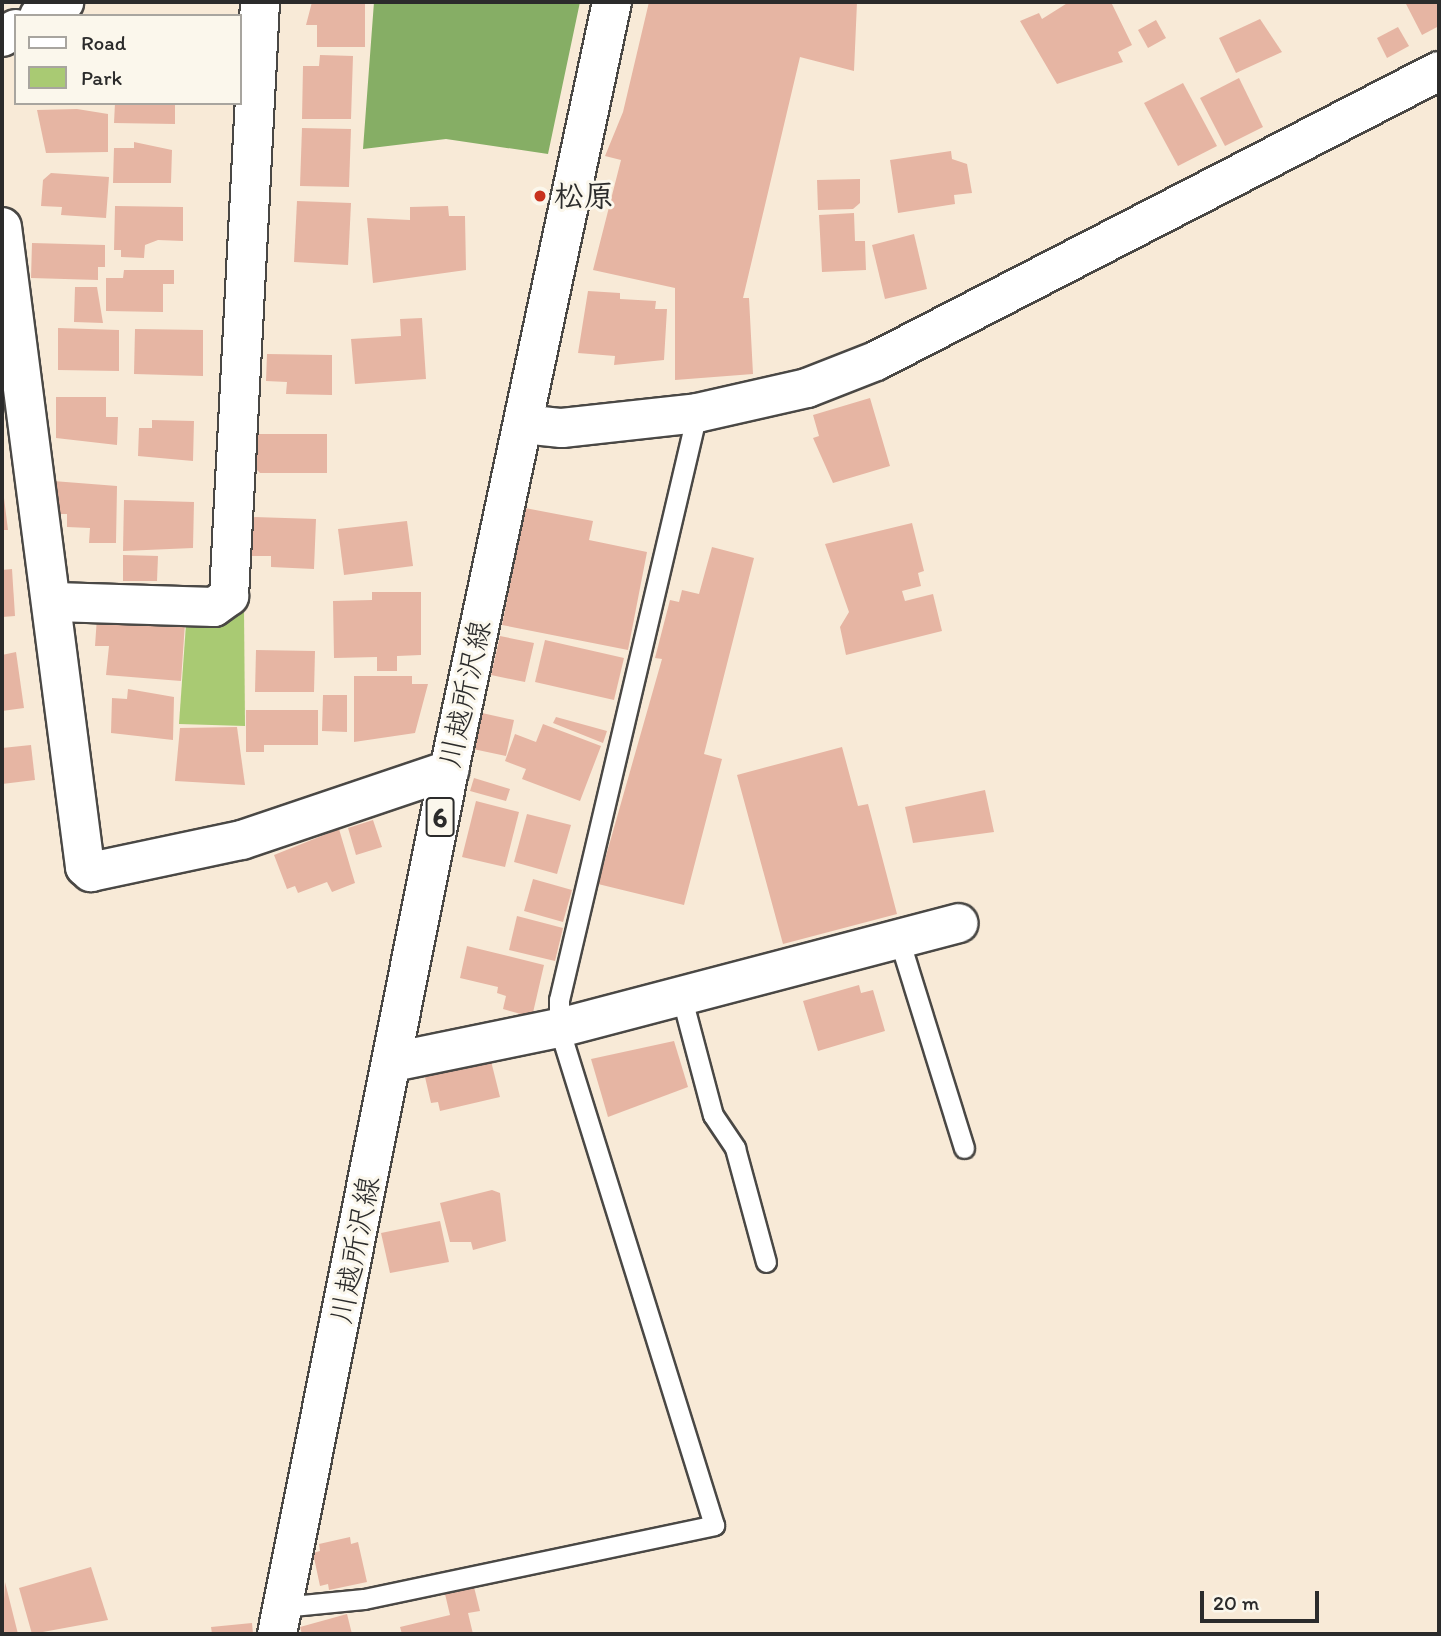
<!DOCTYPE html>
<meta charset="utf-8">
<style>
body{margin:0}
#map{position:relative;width:1441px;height:1636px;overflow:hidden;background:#f8ead7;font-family:Itim,"Klee One",sans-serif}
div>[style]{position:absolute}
.green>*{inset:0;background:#a9ca73}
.forest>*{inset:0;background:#86ae65}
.building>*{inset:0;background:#e6b5a3}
.roads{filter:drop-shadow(2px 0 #4a4845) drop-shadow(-2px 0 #4a4845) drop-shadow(0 2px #4a4845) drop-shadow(0 -2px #4a4845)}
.lane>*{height:19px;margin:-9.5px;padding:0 9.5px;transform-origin:9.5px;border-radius:9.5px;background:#fff}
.street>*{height:38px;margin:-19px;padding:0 19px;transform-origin:19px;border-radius:19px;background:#fff}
.secondary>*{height:38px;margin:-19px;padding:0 19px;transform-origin:19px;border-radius:19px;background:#fff}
.primary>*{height:38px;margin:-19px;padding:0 19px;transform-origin:19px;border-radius:19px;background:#fff}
.dots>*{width:19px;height:19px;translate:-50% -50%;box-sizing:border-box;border:4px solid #fbf7ec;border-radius:50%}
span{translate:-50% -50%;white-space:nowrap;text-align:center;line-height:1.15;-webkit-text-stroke:6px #fbf7ec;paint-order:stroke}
.shield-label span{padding:2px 5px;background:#fbf7ec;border:2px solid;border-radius:5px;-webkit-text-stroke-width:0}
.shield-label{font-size:28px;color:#2b2b2b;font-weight:700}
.poi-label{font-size:30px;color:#2b2b2b;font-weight:700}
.left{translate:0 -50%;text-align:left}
.street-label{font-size:30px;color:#2b2b2b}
.frame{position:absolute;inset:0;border:4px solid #2b2b2b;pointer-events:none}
.legend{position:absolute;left:14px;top:14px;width:228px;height:91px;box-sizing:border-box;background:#fbf7ec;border:2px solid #a8a59f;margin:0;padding:9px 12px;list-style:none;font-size:21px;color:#2b2b2b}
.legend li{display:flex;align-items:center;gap:14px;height:35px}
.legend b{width:35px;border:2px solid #a8a59f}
.scale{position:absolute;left:1200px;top:1591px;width:119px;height:32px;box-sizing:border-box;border:4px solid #2b2b2b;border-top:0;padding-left:9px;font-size:21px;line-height:24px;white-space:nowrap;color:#2b2b2b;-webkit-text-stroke:5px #fbf7ec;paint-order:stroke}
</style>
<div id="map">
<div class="green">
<div style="clip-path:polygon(244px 609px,245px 726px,179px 724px,187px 610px)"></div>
</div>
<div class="forest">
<div style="clip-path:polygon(374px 2px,580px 2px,548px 154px,446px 139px,363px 149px)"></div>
</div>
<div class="building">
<div style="clip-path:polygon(312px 2px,365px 2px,365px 47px,317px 47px,317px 25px,306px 25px)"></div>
<div style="clip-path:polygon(649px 2px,857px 2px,854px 71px,800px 57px,743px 298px,749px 298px,753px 374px,675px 380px,675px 288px,593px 270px,621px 160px,605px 156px,623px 112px)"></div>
<div style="clip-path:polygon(1069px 2px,1111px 2px,1132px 45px,1118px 52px,1123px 62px,1057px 84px,1020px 21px,1039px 13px,1042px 19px)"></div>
<div style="clip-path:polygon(1405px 2px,1439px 2px,1439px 26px,1422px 35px)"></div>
<div style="clip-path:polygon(1260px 19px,1282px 52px,1236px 73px,1219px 38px)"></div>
<div style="clip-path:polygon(1156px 20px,1166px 38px,1148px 48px,1138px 30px)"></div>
<div style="clip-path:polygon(1398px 27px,1409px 46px,1387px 58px,1377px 38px)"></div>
<div style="clip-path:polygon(320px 55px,353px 56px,351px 119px,302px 119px,303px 66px,319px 66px)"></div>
<div style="clip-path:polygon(1239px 78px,1263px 127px,1225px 146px,1200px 98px)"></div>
<div style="clip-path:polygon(1183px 83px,1217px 146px,1178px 166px,1144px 103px)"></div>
<div style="clip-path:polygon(115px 103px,175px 103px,175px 124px,114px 123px)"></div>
<div style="clip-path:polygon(77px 109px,108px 114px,108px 152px,46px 153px,37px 110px)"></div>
<div style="clip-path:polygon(302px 128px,351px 129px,349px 187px,300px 186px)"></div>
<div style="clip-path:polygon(134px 142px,172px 150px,171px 183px,113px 183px,114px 148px,134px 148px)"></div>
<div style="clip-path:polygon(951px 151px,952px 159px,967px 164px,972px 193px,954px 195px,955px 204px,898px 213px,890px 160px)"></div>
<div style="clip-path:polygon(51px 173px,109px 177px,106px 218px,61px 215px,62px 207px,41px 206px,43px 180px)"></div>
<div style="clip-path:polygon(860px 179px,860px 203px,853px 209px,818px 210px,817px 180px)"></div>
<div style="clip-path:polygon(297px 201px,351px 203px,348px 265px,294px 262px)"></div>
<div style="clip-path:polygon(115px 206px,183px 207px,183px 241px,158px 240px,145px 245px,144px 258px,121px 257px,121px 250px,114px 250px)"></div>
<div style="clip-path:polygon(448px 206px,449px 216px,465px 216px,466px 270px,373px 283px,367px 218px,410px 220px,410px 207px)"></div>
<div style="clip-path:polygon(854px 213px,855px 241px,865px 241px,866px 270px,822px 272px,819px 215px)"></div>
<div style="clip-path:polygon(914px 234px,927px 289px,885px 299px,872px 245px)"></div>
<div style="clip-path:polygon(32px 243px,105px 245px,105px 267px,98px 267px,98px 280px,31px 278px)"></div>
<div style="clip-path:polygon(124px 270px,174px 270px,174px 284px,163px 284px,163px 312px,106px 311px,106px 278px,123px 278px)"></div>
<div style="clip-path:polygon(75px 287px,97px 287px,103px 323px,74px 322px)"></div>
<div style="clip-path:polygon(588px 291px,620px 293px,620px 299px,656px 301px,655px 309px,667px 309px,664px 360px,614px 365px,615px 356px,578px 353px)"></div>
<div style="clip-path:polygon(422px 318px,426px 379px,355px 384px,351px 339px,401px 336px,400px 319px)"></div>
<div style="clip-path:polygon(58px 328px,119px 330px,119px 371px,58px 370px)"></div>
<div style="clip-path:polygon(135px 329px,203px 330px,203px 376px,134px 374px)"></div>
<div style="clip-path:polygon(267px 354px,332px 355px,332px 395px,286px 394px,287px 382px,266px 381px)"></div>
<div style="clip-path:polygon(56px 397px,106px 397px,106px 417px,118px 417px,117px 445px,56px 438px)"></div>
<div style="clip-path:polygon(870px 398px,890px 466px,833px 483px,813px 438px,819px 436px,813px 415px)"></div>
<div style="clip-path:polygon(152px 420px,194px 421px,193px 461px,138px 456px,139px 428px,152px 428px)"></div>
<div style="clip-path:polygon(254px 434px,327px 434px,327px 473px,260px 473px,254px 467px)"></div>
<div style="clip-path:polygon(53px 481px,117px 486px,116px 543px,89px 543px,90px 528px,67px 527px,67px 514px,52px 514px)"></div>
<div style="clip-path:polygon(2px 482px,8px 530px,2px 530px)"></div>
<div style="clip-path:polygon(124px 500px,194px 502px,193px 548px,123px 551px)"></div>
<div style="clip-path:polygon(525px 508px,593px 521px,589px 540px,647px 552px,628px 650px,502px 625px)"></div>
<div style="clip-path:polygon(251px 517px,316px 519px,314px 569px,271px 567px,271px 556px,250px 556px)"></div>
<div style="clip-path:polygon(407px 521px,413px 566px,344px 575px,338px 529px)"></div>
<div style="clip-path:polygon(912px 523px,924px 571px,918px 573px,921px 586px,902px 591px,905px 601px,933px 594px,942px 631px,846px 655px,840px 627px,849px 612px,825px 544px)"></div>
<div style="clip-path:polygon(712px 547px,754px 558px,704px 754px,722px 759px,684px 905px,598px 884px,662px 659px,655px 658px,670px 600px,679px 602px,682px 590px,699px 594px)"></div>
<div style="clip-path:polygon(123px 555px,158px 556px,157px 581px,123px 581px)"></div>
<div style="clip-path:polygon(12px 569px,15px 616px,2px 617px,2px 570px)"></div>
<div style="clip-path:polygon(372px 592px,421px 592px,421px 655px,397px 656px,397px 671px,377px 671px,377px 657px,334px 658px,333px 601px,372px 600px)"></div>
<div style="clip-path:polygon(97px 617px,185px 623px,181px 681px,106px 675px,109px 646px,95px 646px)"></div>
<div style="clip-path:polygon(500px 636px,534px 643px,525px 682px,491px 675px)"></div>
<div style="clip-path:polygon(545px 640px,624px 658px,614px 700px,535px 682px)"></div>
<div style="clip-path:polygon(256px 650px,315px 651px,314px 692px,255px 692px)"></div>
<div style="clip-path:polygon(16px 652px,24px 708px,2px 711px,2px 655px)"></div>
<div style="clip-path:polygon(354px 676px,412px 676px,412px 684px,428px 684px,415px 733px,354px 742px)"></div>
<div style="clip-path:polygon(128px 689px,174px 697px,173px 740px,111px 733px,112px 698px,127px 699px)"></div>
<div style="clip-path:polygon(323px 695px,347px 695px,347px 732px,322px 731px)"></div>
<div style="clip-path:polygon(246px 710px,318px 710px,318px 745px,264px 745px,264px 752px,246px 752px)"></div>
<div style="clip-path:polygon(482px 713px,514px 720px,506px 756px,473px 749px)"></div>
<div style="clip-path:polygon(556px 717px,607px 731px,603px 743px,553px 723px)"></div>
<div style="clip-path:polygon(543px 724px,601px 746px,580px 801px,522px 779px,526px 769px,505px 761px,515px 734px,536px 742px)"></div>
<div style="clip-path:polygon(237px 727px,245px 785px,175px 781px,180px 728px)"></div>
<div style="clip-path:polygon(31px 745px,35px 780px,2px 784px,2px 748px)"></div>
<div style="clip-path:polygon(842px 747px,858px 806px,868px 804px,897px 914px,783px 944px,737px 775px)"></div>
<div style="clip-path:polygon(474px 778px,510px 789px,506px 801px,470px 791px)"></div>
<div style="clip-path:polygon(985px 790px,994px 832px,913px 843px,905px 807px)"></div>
<div style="clip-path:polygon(476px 801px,519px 812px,505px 867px,462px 857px)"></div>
<div style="clip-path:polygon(527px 814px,571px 825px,557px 874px,514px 862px)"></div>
<div style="clip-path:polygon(373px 820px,382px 847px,356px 855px,348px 828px)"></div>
<div style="clip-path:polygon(339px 829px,355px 883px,332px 892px,327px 882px,298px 893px,295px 886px,287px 889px,274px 855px)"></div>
<div style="clip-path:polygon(533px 879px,572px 890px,563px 922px,524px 911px)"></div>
<div style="clip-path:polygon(517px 916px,563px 928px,555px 961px,509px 950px)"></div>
<div style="clip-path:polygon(467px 946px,544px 965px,532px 1017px,503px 1009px,506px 996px,497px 993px,498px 987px,460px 978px)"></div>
<div style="clip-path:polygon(859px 985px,861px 993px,873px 990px,885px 1031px,818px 1051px,803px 1001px)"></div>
<div style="clip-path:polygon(674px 1041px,688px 1087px,608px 1117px,591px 1059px)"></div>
<div style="clip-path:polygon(491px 1061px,500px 1097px,440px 1111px,438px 1102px,431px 1103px,425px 1077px)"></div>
<div style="clip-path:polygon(492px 1190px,500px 1193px,506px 1241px,473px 1250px,471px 1242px,450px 1242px,440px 1203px)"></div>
<div style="clip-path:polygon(440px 1221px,449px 1262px,390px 1273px,381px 1233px)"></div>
<div style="clip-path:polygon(350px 1537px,351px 1544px,358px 1542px,367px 1582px,329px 1590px,328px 1584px,320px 1586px,313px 1553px,320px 1551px,319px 1544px)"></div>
<div style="clip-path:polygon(91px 1567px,108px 1620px,32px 1634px,19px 1588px)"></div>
<div style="clip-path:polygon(5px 1582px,18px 1634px,2px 1634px)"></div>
<div style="clip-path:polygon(474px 1587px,480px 1611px,468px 1613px,473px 1634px,402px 1634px,400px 1627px,450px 1615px,445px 1594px)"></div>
<div style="clip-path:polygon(347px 1614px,352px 1634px,302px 1634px,300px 1627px)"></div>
<div style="clip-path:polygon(252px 1623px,253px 1634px,212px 1634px,211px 1627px)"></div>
</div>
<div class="roads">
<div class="lane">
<div style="left:898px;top:936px;width:222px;rotate:72.7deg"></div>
<div style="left:681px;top:995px;width:124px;rotate:75.1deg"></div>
<div style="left:713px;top:1115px;width:40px;rotate:56deg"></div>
<div style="left:735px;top:1148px;width:118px;rotate:74.8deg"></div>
<div style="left:282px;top:1607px;width:82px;rotate:-5.6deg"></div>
<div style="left:364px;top:1599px;width:358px;rotate:-11.9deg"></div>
<div style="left:714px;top:1525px;width:521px;rotate:-107.32deg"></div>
<div style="left:559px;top:1028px;width:28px;rotate:-90deg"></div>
<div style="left:559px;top:1000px;width:603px;rotate:-76.77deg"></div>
</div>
<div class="street">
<div style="left:39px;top:16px;width:29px;rotate:-29deg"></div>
<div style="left:2px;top:37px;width:16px;rotate:-30deg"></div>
<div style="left:2px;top:227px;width:645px;rotate:82.61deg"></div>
<div style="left:85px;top:867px;width:8px;rotate:40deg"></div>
<div style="left:91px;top:872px;width:154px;rotate:-12deg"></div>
<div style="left:242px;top:840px;width:219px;rotate:-18.7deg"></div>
<div style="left:55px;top:602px;width:159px;rotate:1.8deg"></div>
<div style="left:214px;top:607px;width:19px;rotate:-36deg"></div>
<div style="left:229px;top:596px;width:595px;rotate:-87.01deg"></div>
<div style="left:393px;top:1062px;width:169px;rotate:-11.6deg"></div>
<div style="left:559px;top:1028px;width:413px;rotate:-14.7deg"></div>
</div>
<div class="secondary">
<div style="left:523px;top:424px;width:39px;rotate:6deg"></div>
<div style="left:562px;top:428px;width:136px;rotate:-6.3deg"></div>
<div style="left:697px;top:413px;width:113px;rotate:-12.8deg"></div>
<div style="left:807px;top:388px;width:74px;rotate:-21.4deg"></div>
<div style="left:876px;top:361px;width:633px;rotate:-27.25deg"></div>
</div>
<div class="primary">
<div style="left:277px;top:1634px;width:881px;rotate:-78.74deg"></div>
<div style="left:449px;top:770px;width:785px;rotate:-78.02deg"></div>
</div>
</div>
<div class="dots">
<div style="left:540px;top:196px;background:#c8321e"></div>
</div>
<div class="shield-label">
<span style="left:440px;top:817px">6</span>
</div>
<div class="poi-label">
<span class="left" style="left:554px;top:196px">松原</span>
</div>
<div class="street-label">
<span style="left:465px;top:694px;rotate:-78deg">川越所沢線</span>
<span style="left:355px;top:1250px;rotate:-79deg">川越所沢線</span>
</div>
<div class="frame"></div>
<ul class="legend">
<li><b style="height:9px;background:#fff"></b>Road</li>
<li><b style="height:19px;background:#a9ca73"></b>Park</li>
</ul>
<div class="scale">20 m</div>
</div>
